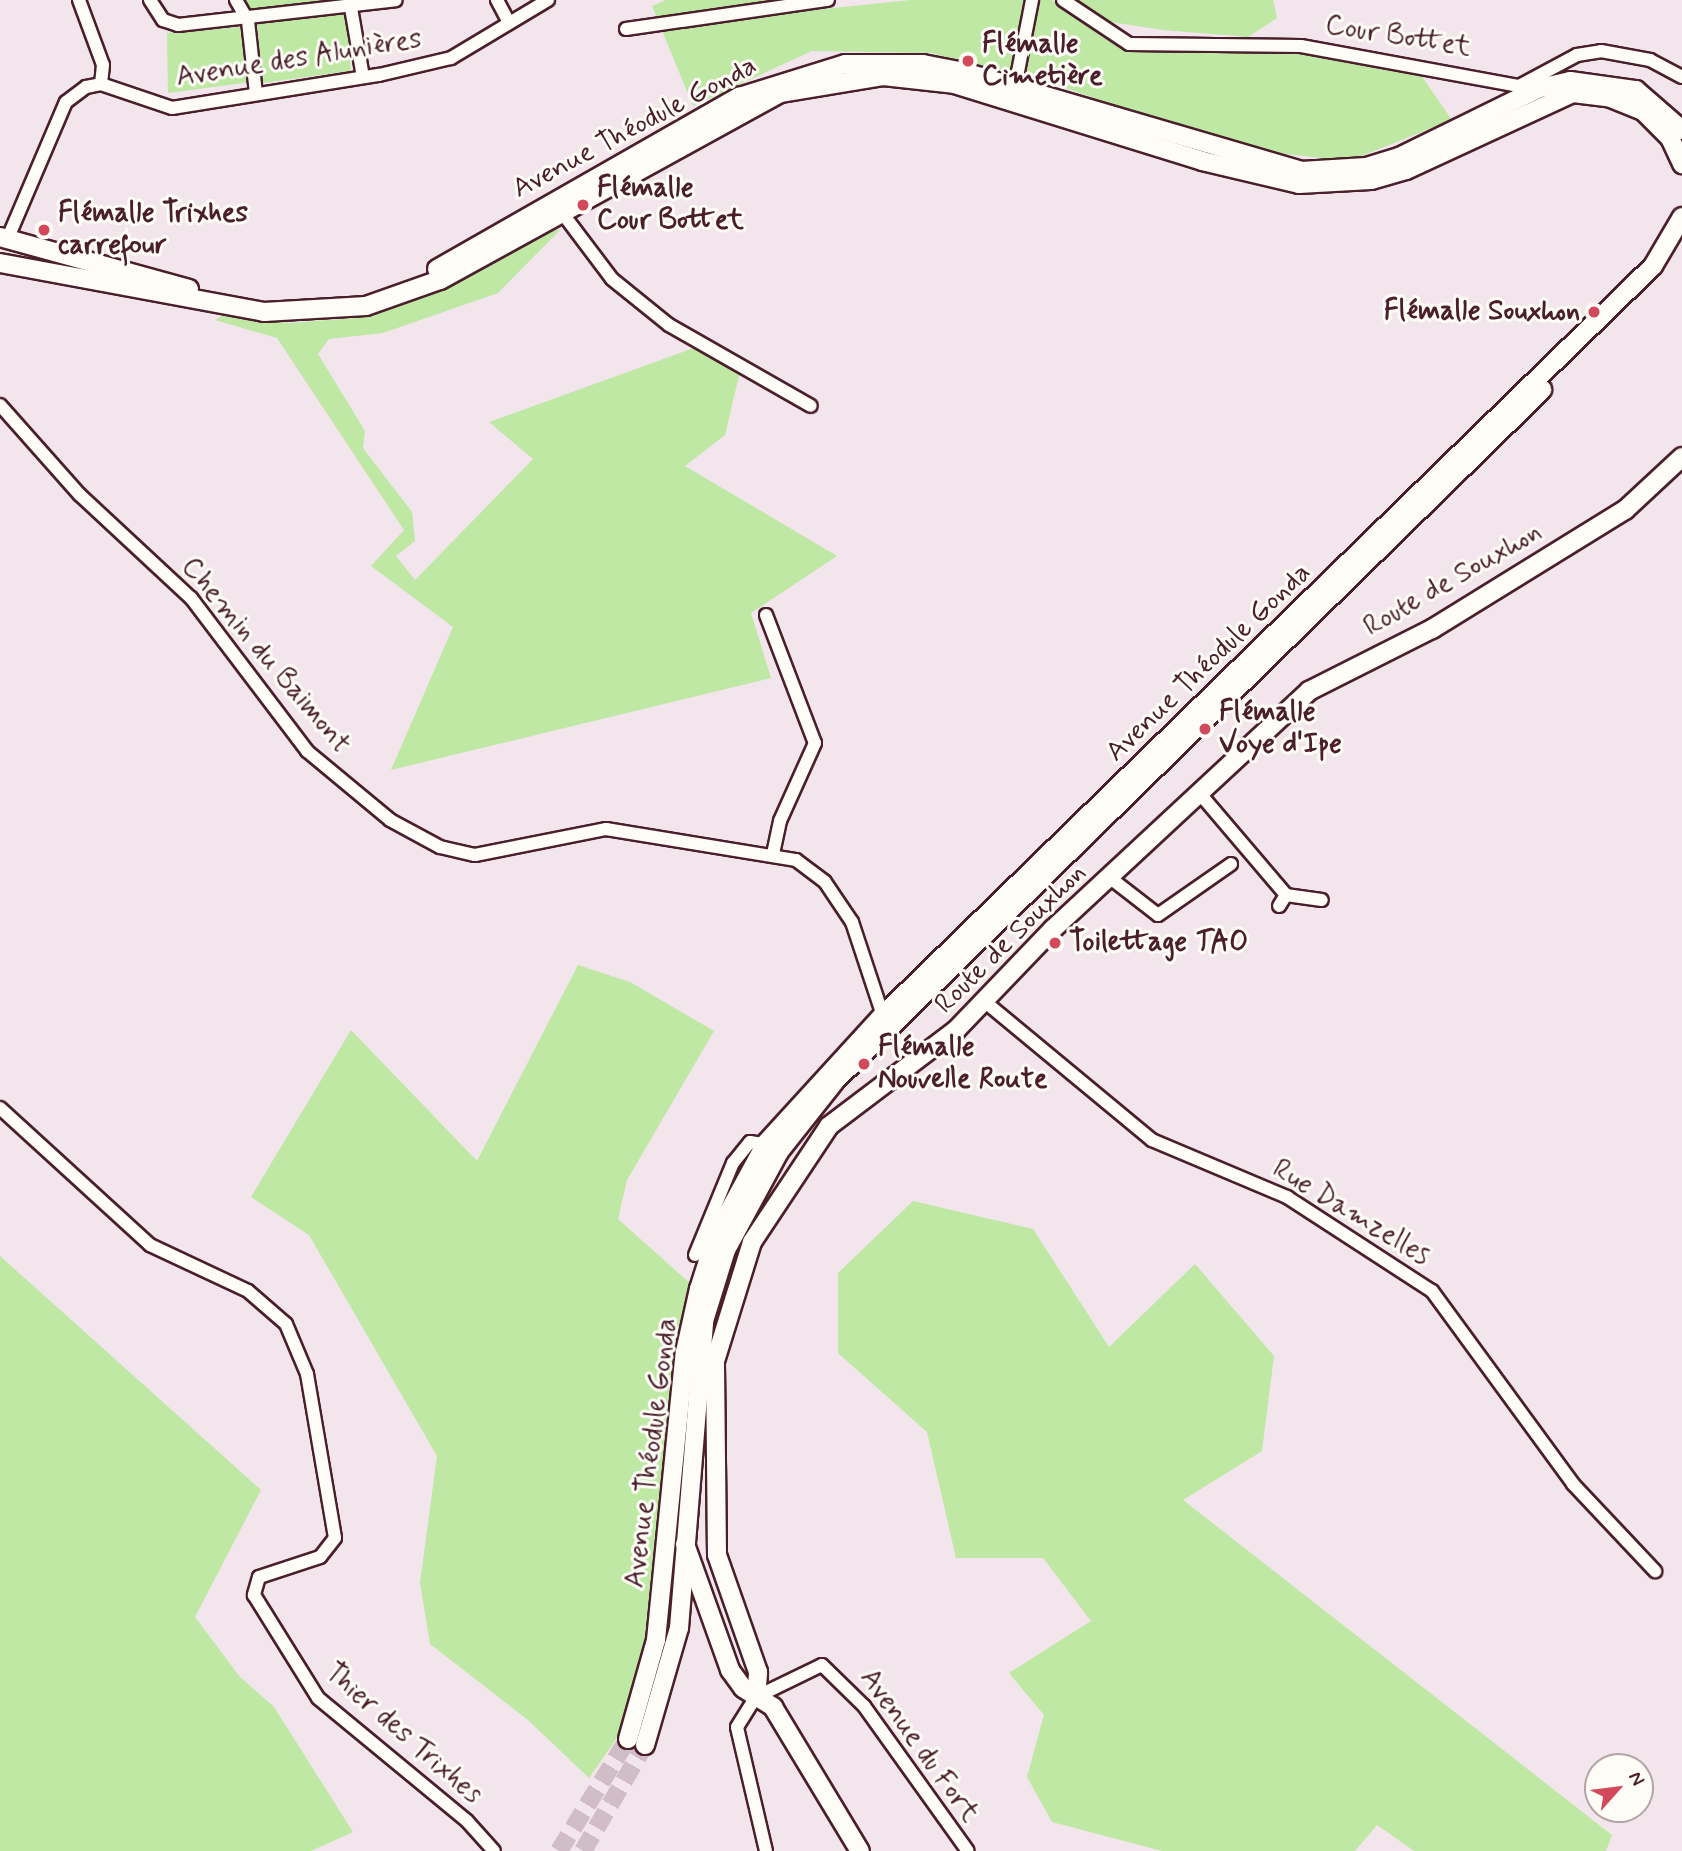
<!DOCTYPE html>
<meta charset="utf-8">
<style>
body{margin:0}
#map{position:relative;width:1682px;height:1851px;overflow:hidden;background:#f2e5ec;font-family:Mynerve,sans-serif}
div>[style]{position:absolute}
.green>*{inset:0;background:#bee8a4}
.secondary-tunnel>*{height:18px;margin-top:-9px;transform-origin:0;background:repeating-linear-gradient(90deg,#d0bdc5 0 18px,transparent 0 27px)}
.roads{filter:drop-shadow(2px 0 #4a1f2b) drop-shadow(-2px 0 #4a1f2b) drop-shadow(0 2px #4a1f2b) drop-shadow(0 -2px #4a1f2b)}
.street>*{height:12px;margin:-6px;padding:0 6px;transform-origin:6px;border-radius:6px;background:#fdfcf7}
.secondary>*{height:18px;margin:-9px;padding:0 9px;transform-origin:9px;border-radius:9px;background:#fdfcf7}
.dots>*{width:19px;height:19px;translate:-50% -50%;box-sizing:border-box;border:4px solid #fdfcf7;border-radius:50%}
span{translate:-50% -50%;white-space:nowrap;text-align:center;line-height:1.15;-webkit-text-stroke:6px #fdfcf7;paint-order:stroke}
.street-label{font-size:28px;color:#4a1f2b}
.poi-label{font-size:28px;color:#4a1f2b;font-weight:700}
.left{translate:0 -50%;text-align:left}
.right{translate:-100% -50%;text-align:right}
.north{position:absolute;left:1584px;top:1753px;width:70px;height:70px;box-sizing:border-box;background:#fdfcf7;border:2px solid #b5a4a5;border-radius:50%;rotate:62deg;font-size:19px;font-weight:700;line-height:28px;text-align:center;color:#4a1f2b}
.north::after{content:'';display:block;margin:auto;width:24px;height:32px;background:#d1495b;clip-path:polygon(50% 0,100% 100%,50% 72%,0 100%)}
</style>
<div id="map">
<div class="green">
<div style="clip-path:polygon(239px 0,340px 0,252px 16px)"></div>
<div style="clip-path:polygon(666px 0,792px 0,794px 12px,911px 0,1052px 0,1129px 44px,1301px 46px,1414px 65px,1452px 120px,1349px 161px,1241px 149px,1051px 83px,931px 53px,812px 51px,693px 106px,652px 6px)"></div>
<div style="clip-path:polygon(1076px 0,1273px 0,1277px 18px,1248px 37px,1163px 30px,1111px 22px)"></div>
<div style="clip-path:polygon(345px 13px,351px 71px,262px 83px,257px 24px)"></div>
<div style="clip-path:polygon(241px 27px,251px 82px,168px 93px,167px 33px)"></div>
<div style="clip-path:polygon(561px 229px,498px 293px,383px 333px,329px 339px,318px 354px,365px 431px,363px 448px,412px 512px,415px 541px,396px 556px,415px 580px,533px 459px,489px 422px,705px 344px,742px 363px,725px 435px,685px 466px,837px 556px,751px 613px,771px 678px,391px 770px,453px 627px,371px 566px,404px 530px,277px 338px,215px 320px,225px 314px,290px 323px,354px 318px,405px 304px,537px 233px)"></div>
<div style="clip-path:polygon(578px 965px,630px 982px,714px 1031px,627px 1180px,618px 1219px,693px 1286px,648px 1658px,626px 1725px,589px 1778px,528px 1720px,430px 1644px,420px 1583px,437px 1456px,309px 1235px,251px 1197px,351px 1030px,477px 1161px)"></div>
<div style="clip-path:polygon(913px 1201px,1033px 1229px,1109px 1347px,1195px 1264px,1274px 1356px,1262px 1451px,1183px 1500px,1612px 1835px,1606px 1851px,1414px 1851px,1377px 1825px,1355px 1851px,1162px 1851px,1052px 1822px,1027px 1777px,1044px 1715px,1009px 1673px,1091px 1621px,1043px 1558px,956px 1558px,927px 1432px,838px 1353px,838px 1273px)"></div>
<div style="clip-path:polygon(0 1256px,261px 1490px,195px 1617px,240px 1677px,274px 1707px,353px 1832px,311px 1851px,0 1851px)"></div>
</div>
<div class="secondary-tunnel">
<div style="left:559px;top:1851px;width:132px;rotate:-58.4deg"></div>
<div style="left:583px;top:1851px;width:123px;rotate:-59.7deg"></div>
</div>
<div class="roads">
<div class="street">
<div style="left:79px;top:0;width:69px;rotate:69.7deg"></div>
<div style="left:103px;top:65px;width:19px;rotate:96deg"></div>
<div style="left:150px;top:0;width:24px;rotate:57deg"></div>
<div style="left:163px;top:20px;width:16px;rotate:18deg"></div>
<div style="left:178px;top:25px;width:219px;rotate:-6.5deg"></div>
<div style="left:236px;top:0;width:24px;rotate:60deg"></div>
<div style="left:248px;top:21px;width:73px;rotate:83.7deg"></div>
<div style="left:497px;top:0;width:26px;rotate:62deg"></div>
<div style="left:1063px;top:0;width:79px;rotate:33.7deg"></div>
<div style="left:1129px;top:44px;width:172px;rotate:0.7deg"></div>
<div style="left:1301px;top:46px;width:222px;rotate:10.4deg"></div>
<div style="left:1519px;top:86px;width:66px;rotate:-28.1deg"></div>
<div style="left:1577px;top:55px;width:24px;rotate:-9deg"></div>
<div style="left:1601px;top:51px;width:50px;rotate:10.4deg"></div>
<div style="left:1650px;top:60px;width:36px;rotate:28deg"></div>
<div style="left:350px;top:2px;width:76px;rotate:80.2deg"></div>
<div style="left:626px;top:29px;width:204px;rotate:-8.2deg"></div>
<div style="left:1014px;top:92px;width:94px;rotate:-78.9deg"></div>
<div style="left:557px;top:206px;width:91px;rotate:53deg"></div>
<div style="left:612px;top:279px;width:73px;rotate:38.9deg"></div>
<div style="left:669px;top:325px;width:163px;rotate:29.7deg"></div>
<div style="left:10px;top:233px;width:142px;rotate:-66.9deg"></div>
<div style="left:66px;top:102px;width:25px;rotate:-37deg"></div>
<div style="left:86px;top:87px;width:15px;rotate:-11deg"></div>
<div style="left:101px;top:84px;width:75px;rotate:18.7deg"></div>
<div style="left:172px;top:108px;width:210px;rotate:-9.1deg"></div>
<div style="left:379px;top:75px;width:74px;rotate:-13.3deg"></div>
<div style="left:451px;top:58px;width:113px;rotate:-30.9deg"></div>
<div style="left:0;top:405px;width:120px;rotate:48.4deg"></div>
<div style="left:80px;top:495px;width:151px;rotate:42.9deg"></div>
<div style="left:191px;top:598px;width:192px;rotate:52.8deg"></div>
<div style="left:307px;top:751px;width:108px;rotate:39.7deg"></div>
<div style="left:390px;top:820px;width:57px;rotate:28.4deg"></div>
<div style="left:440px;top:847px;width:36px;rotate:13deg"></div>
<div style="left:475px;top:855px;width:134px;rotate:-11.2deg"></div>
<div style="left:606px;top:829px;width:193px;rotate:9.3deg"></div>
<div style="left:796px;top:860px;width:36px;rotate:37deg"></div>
<div style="left:825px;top:882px;width:48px;rotate:56deg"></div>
<div style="left:852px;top:922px;width:105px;rotate:71.7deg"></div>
<div style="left:766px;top:615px;width:137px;rotate:69.1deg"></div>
<div style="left:815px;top:743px;width:85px;rotate:114.2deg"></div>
<div style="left:780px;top:821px;width:34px;rotate:102deg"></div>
<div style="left:1201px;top:795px;width:131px;rotate:49.6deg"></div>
<div style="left:1286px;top:895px;width:13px;rotate:122deg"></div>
<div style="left:1109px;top:877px;width:62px;rotate:37.8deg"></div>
<div style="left:1158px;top:915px;width:89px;rotate:-34.9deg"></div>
<div style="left:1286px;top:895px;width:36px;rotate:8deg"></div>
<div style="left:984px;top:1001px;width:218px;rotate:39.6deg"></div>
<div style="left:1152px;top:1140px;width:147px;rotate:22.9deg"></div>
<div style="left:1287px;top:1197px;width:173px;rotate:33deg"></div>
<div style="left:1432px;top:1291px;width:239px;rotate:53.8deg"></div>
<div style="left:1573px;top:1484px;width:120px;rotate:46.7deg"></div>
<div style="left:0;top:1108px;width:203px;rotate:42.4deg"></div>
<div style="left:150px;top:1245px;width:108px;rotate:25.1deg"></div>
<div style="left:248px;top:1291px;width:50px;rotate:41deg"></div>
<div style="left:286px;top:1324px;width:54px;rotate:67.2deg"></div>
<div style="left:307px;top:1374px;width:166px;rotate:80.3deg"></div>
<div style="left:335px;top:1538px;width:24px;rotate:128deg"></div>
<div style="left:320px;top:1557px;width:64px;rotate:161.8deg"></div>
<div style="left:259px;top:1577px;width:19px;rotate:106deg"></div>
<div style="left:254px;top:1595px;width:121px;rotate:58.1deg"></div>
<div style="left:318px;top:1698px;width:193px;rotate:39.5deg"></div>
<div style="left:467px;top:1821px;width:40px;rotate:48deg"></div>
<div style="left:695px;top:1255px;width:100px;rotate:-67.6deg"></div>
<div style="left:733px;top:1163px;width:27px;rotate:-51deg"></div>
<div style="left:750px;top:1142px;width:19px;rotate:9deg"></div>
<div style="left:766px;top:1851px;width:127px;rotate:-103.2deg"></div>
<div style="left:737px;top:1727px;width:36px;rotate:-58deg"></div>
<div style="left:756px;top:1697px;width:73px;rotate:-25.9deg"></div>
<div style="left:822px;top:1665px;width:59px;rotate:44.3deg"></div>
<div style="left:864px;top:1706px;width:178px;rotate:54.4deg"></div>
</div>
<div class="secondary">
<div style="left:0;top:237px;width:196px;rotate:15.4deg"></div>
<div style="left:0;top:263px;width:269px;rotate:10.5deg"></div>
<div style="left:264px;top:312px;width:102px;rotate:-3.4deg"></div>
<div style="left:366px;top:306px;width:78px;rotate:-19.4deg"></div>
<div style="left:440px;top:280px;width:388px;rotate:-28.8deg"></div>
<div style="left:780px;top:93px;width:104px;rotate:-9.4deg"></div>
<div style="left:883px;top:76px;width:71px;rotate:6.4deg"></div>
<div style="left:954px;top:84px;width:260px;rotate:17.2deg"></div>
<div style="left:1202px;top:161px;width:100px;rotate:13.3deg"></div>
<div style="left:1299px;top:184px;width:72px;rotate:-3.2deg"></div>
<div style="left:1371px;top:180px;width:36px;rotate:-16deg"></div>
<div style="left:1406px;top:170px;width:184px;rotate:-24.8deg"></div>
<div style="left:1573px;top:93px;width:35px;rotate:7deg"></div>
<div style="left:1608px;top:97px;width:38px;rotate:22deg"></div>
<div style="left:1643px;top:111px;width:38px;rotate:45deg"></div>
<div style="left:1670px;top:138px;width:29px;rotate:65deg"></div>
<div style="left:437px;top:269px;width:348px;rotate:-29.7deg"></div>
<div style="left:739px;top:97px;width:111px;rotate:-17.3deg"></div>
<div style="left:845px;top:64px;width:78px"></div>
<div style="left:923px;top:64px;width:38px;rotate:11deg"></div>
<div style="left:960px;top:71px;width:355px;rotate:16.3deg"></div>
<div style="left:1301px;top:171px;width:65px;rotate:-3.5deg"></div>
<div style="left:1366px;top:167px;width:34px;rotate:-17deg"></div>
<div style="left:1399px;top:157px;width:157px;rotate:-26.1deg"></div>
<div style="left:1540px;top:88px;width:31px;rotate:-13deg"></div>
<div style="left:1570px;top:81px;width:67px;rotate:7.8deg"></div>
<div style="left:1636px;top:90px;width:61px;rotate:41deg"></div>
<div style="left:685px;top:1544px;width:134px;rotate:70.3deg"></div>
<div style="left:730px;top:1670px;width:22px;rotate:54deg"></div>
<div style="left:743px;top:1688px;width:36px;rotate:32deg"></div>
<div style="left:773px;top:1707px;width:168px;rotate:58.9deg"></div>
<div style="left:756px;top:1697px;width:25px;rotate:-85deg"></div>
<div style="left:758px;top:1672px;width:124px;rotate:-109.3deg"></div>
<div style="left:717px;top:1555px;width:194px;rotate:-90.6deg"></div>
<div style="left:715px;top:1361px;width:125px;rotate:-72.7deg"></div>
<div style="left:752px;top:1242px;width:139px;rotate:-56.4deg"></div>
<div style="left:829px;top:1126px;width:159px;rotate:-37.1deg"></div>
<div style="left:956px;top:1030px;width:140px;rotate:-46.2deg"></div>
<div style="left:1053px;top:929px;width:350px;rotate:-42.9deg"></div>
<div style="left:1309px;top:691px;width:138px;rotate:-26.8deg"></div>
<div style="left:1432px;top:629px;width:227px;rotate:-31.7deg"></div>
<div style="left:1625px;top:510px;width:78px;rotate:-42.9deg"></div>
<div style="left:628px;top:1739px;width:103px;rotate:-74.2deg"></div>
<div style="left:656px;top:1640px;width:289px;rotate:-84.3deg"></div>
<div style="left:685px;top:1352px;width:65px;rotate:-77.5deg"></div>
<div style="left:699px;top:1289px;width:59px;rotate:-72.2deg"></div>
<div style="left:717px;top:1233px;width:102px;rotate:-61.4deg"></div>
<div style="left:766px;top:1143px;width:171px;rotate:-47.6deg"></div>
<div style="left:881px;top:1017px;width:1077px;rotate:-44.21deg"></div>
<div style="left:1653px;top:266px;width:57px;rotate:-59.4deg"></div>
<div style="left:645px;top:1745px;width:122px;rotate:-73.8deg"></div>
<div style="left:679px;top:1628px;width:308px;rotate:-85.3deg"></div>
<div style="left:704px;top:1321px;width:74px;rotate:-72.8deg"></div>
<div style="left:726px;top:1250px;width:111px;rotate:-61.6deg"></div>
<div style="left:779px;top:1152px;width:90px;rotate:-51.7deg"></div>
<div style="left:835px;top:1081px;width:989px;rotate:-44.34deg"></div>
</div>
</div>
<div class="dots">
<div style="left:968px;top:61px;background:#d1495b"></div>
<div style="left:583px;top:205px;background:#d1495b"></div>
<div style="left:44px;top:230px;background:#d1495b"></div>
<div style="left:1594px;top:312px;background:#d1495b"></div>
<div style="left:1205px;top:729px;background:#d1495b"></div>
<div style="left:1055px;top:943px;background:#d1495b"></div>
<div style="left:864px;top:1064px;background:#d1495b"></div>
</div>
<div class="street-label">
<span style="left:1398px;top:37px;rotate:9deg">Cour Bottet</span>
<span style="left:299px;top:59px;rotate:-9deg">Avenue des Alunières</span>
<span style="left:635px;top:128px;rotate:-28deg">Avenue Théodule Gonda</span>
<span style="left:1453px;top:580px;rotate:-30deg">Route de Souxhon</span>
<span style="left:265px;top:656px;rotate:50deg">Chemin du Baimont</span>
<span style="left:1209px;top:663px;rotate:-44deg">Avenue Théodule Gonda</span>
<span style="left:1011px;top:939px;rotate:-45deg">Route de Souxhon</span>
<span style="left:1351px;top:1213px;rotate:31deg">Rue Damzelles</span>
<span style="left:652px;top:1453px;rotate:-83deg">Avenue Théodule Gonda</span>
<span style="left:403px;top:1734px;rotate:41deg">Thier des Trixhes</span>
<span style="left:919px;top:1746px;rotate:54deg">Avenue du Fort</span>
</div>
<div class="poi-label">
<span class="left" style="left:982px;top:61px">Flémalle<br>Cimetière</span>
<span class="left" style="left:597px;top:205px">Flémalle<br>Cour Bottet</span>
<span class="left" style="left:58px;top:230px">Flémalle Trixhes<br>carrefour</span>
<span class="right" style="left:1580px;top:312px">Flémalle Souxhon</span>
<span class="left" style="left:1219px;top:729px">Flémalle<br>Voye d'Ipe</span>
<span class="left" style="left:1069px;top:943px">Toilettage TAO</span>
<span class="left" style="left:878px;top:1064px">Flémalle<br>Nouvelle Route</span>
</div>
<div class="north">N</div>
</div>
